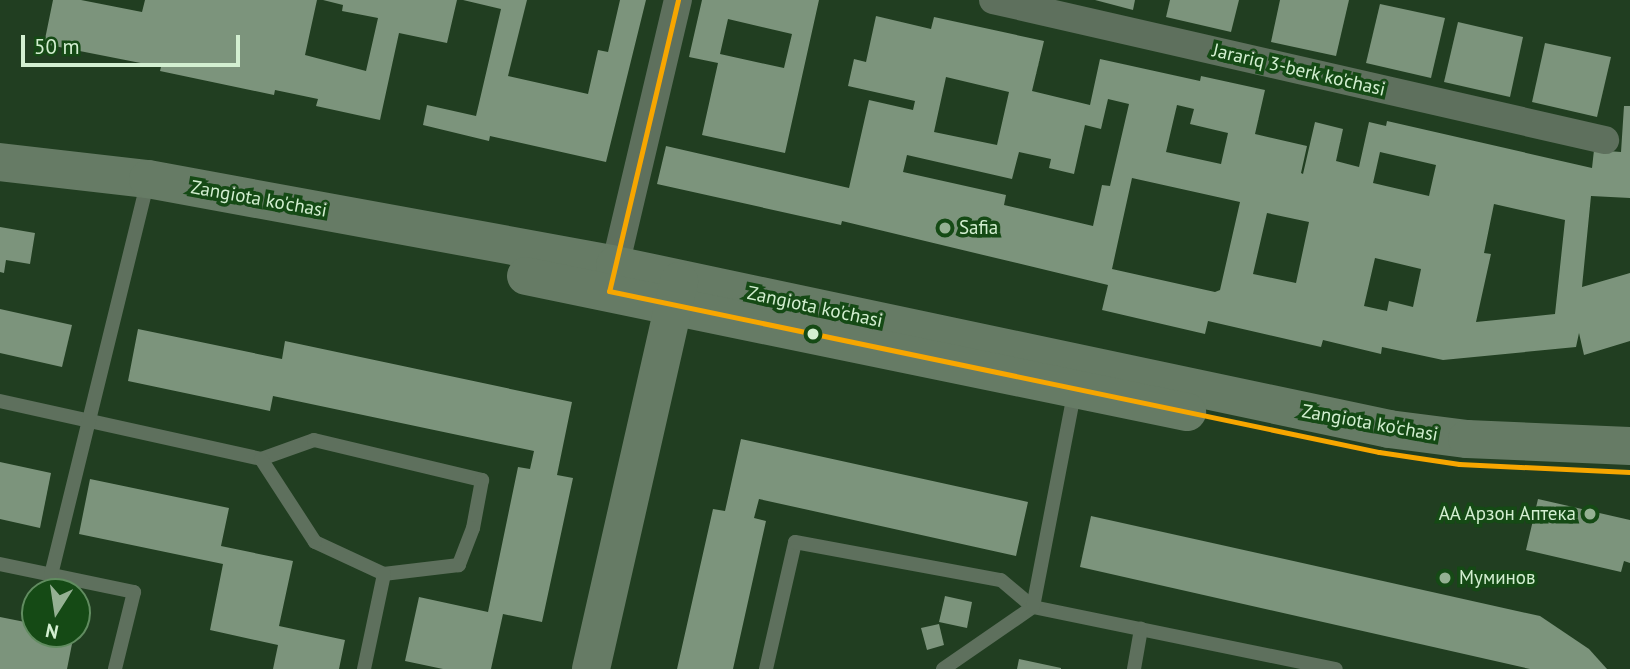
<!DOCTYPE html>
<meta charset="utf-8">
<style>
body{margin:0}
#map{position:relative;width:1630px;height:669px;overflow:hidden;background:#213e21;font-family:"PT Sans",sans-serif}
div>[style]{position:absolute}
.building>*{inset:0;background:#7c947c}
.lane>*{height:14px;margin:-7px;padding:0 7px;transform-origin:7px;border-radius:7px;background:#5e705d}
.street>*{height:28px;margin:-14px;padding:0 14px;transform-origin:14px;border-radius:14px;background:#5e705d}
.secondary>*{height:38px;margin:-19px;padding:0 19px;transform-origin:19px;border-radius:19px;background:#667b65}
.bus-1>*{height:5px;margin:-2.5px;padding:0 2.5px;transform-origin:2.5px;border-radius:2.5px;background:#f7a600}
.dots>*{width:19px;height:19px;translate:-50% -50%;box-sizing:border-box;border:4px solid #154a15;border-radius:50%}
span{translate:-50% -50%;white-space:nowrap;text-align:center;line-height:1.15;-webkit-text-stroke:7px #154a15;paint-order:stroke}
.street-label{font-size:19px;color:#d3efd1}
.poi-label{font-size:19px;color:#d3efd1}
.left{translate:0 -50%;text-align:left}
.right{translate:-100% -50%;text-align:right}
.north{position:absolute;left:21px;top:578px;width:70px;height:70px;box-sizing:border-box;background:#154a15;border:2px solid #618c60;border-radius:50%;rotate:192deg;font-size:19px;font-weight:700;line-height:28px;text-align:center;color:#d3efd1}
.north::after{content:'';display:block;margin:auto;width:24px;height:32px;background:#95b193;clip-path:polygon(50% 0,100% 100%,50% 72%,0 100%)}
.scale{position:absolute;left:21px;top:35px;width:219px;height:32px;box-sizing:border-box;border:4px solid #d3efd1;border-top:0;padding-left:9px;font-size:21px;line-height:24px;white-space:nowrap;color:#d3efd1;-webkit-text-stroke:5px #154a15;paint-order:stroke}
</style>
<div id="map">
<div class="building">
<div style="clip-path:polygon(53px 0,81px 0,142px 12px,145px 0,317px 0,305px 55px,366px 71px,378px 18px,342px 11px,343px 5px,323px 0,457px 0,447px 43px,399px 33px,380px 120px,316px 106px,318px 99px,275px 90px,274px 95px,160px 71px,161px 67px,44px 44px)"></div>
<div style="clip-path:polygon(463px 0,527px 0,508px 76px,588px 94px,598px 50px,608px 52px,620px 0,646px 0,606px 162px,490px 136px,489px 141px,423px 125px,427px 105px,476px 116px,501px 9px)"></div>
<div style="clip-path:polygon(evenodd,702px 0,819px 0,785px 153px,702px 135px,718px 63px,689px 57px,702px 0,728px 19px,792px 34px,784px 68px,720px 54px,728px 19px)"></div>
<div style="clip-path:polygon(1095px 0,1135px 0,1133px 10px)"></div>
<div style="clip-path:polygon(1170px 0,1239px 0,1231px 32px,1166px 17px)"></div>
<div style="clip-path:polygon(1280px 0,1349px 0,1336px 56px,1271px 42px)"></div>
<div style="clip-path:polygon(1380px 4px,1445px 18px,1431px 78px,1366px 63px)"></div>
<div style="clip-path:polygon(evenodd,876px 16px,931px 29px,934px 17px,1044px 41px,1032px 91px,1090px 105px,1100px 59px,1200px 81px,1201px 76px,1265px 90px,1255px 134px,1307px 146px,1301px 173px,1303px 174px,1315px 122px,1343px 129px,1336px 161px,1359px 167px,1369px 122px,1386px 126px,1387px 121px,1592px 168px,1594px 150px,1621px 152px,1624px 106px,1630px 106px,1630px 198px,1591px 196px,1582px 287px,1630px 273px,1630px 341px,1584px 355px,1579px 333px,1576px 347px,1443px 360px,1382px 347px,1381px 354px,1323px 340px,1321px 347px,1208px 321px,1205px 334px,1102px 310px,1108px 285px,842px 221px,841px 225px,657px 184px,666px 146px,849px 188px,869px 100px,913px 110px,915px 101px,848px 86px,854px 59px,866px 62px,876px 16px,946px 77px,1009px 92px,997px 145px,934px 132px,946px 77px,876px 16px,1108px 99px,1129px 104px,1110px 186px,1102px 185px,1093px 226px,1004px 205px,1006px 195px,903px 172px,907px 155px,1012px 179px,1019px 152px,1051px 159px,1049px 168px,1074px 174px,1085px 125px,1101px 129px,1108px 99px,876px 16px,1177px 105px,1194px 109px,1190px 124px,1228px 133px,1221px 164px,1166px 152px,1177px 105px,876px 16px,1380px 152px,1436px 165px,1429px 196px,1373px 183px,1380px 152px,876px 16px,1132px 178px,1240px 202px,1220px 290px,1215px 292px,1112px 269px,1132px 178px,876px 16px,1494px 204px,1565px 220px,1555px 314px,1476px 322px,1491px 254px,1484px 253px,1494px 204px,876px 16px,1267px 213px,1309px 222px,1296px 283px,1253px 274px,1267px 213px,876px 16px,1375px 258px,1421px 269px,1413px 307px,1389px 301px,1387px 311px,1364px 306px,1375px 258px)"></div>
<div style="clip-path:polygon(1458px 22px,1523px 37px,1510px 97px,1444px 82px)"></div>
<div style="clip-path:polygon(1545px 43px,1611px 57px,1597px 117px,1532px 102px)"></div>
<div style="clip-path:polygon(0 227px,35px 233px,30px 264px,6px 260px,4px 273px,0 272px)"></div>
<div style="clip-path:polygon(0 309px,72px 325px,62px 367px,0 353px)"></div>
<div style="clip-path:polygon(138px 329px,282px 359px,285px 341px,572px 402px,557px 475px,573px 478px,542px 622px,503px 614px,491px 669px,443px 669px,405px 661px,419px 597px,488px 612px,518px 467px,530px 469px,534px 451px,273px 396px,270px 411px,128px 381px)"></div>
<div style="clip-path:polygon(741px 439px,1028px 502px,1016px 556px,759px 499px,754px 518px,766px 521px,733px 669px,677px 669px,713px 509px,725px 511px)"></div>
<div style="clip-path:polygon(0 462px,51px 473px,40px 528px,0 519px)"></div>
<div style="clip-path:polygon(90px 479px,229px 508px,221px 546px,293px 561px,279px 626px,345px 640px,339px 669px,273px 669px,278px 645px,210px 630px,223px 564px,79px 534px)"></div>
<div style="clip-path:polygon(1538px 499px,1630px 520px,1630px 563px,1624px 561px,1621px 572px,1526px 550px)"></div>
<div style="clip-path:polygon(1091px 516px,1540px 616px,1589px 649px,1607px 669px,1530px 669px,1080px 567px)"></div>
<div style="clip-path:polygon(945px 596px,972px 602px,967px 628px,939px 622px)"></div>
<div style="clip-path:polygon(0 617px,35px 624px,35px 634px,74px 634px,67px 669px,0 669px)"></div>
<div style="clip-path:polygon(939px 624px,944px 645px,927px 650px,921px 628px)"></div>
<div style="clip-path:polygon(1019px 659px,1061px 668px,1061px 669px,1017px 669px)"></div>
</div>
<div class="lane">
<div style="left:0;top:401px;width:267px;rotate:12.5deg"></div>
<div style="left:261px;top:459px;width:56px;rotate:-19.7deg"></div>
<div style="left:314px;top:440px;width:173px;rotate:13.4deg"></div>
<div style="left:482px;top:480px;width:49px;rotate:100.6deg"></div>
<div style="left:473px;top:528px;width:40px;rotate:111deg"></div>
<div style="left:459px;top:565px;width:76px;rotate:173.2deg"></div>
<div style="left:384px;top:574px;width:76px;rotate:-155.1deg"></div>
<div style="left:315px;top:542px;width:99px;rotate:-123deg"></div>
<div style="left:0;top:564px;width:137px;rotate:11.8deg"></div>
<div style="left:134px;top:592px;width:79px;rotate:103.9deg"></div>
<div style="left:51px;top:575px;width:407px;rotate:-76.2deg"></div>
<div style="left:364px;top:669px;width:97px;rotate:-78.1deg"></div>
<div style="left:766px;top:669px;width:130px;rotate:-77.1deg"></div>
<div style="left:795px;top:542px;width:209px;rotate:10.5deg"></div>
<div style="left:1001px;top:580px;width:42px;rotate:40.2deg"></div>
<div style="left:1033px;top:607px;width:309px;rotate:11.6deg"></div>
<div style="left:943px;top:669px;width:109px;rotate:-34.6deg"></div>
<div style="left:1033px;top:607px;width:222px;rotate:-79.1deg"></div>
<div style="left:1134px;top:669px;width:41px;rotate:-80.1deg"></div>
</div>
<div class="street">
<div style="left:993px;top:0;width:628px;rotate:12.89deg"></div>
<div style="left:611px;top:283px;width:291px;rotate:-76.7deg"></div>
</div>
<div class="secondary">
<div style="left:0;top:162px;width:149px;rotate:6.6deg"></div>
<div style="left:148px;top:179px;width:475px;rotate:10.4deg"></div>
<div style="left:615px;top:265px;width:791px;rotate:11.96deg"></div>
<div style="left:1389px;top:429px;width:79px;rotate:7.3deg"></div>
<div style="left:1467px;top:439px;width:163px;rotate:2.5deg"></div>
<div style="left:526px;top:276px;width:675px;rotate:11.63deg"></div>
<div style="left:591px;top:669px;width:398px;rotate:-77.2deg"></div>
</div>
<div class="bus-1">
<div style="left:678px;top:0;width:299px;rotate:103.3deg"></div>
<div style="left:609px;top:291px;width:787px;rotate:11.81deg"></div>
<div style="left:1379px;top:452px;width:81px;rotate:8.5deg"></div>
<div style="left:1459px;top:464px;width:171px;rotate:2.7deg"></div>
</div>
<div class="dots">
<div style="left:945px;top:228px;background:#95b193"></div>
<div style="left:813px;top:334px;background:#d3efd1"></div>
<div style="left:1590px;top:514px;background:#95b193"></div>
<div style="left:1445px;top:578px;background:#95b193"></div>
</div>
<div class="street-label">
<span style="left:1299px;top:70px;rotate:13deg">Jarariq 3-berk ko'chasi</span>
<span style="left:259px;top:199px;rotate:10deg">Zangiota ko'chasi</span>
<span style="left:815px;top:307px;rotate:12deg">Zangiota ko'chasi</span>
<span style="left:1370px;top:423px;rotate:10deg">Zangiota ko'chasi</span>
</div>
<div class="poi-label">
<span class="left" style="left:959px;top:228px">Safia</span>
<span class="right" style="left:1576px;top:514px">АА Арзон Аптека</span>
<span class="left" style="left:1459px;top:578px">Муминов</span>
</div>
<div class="north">N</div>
<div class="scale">50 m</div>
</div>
